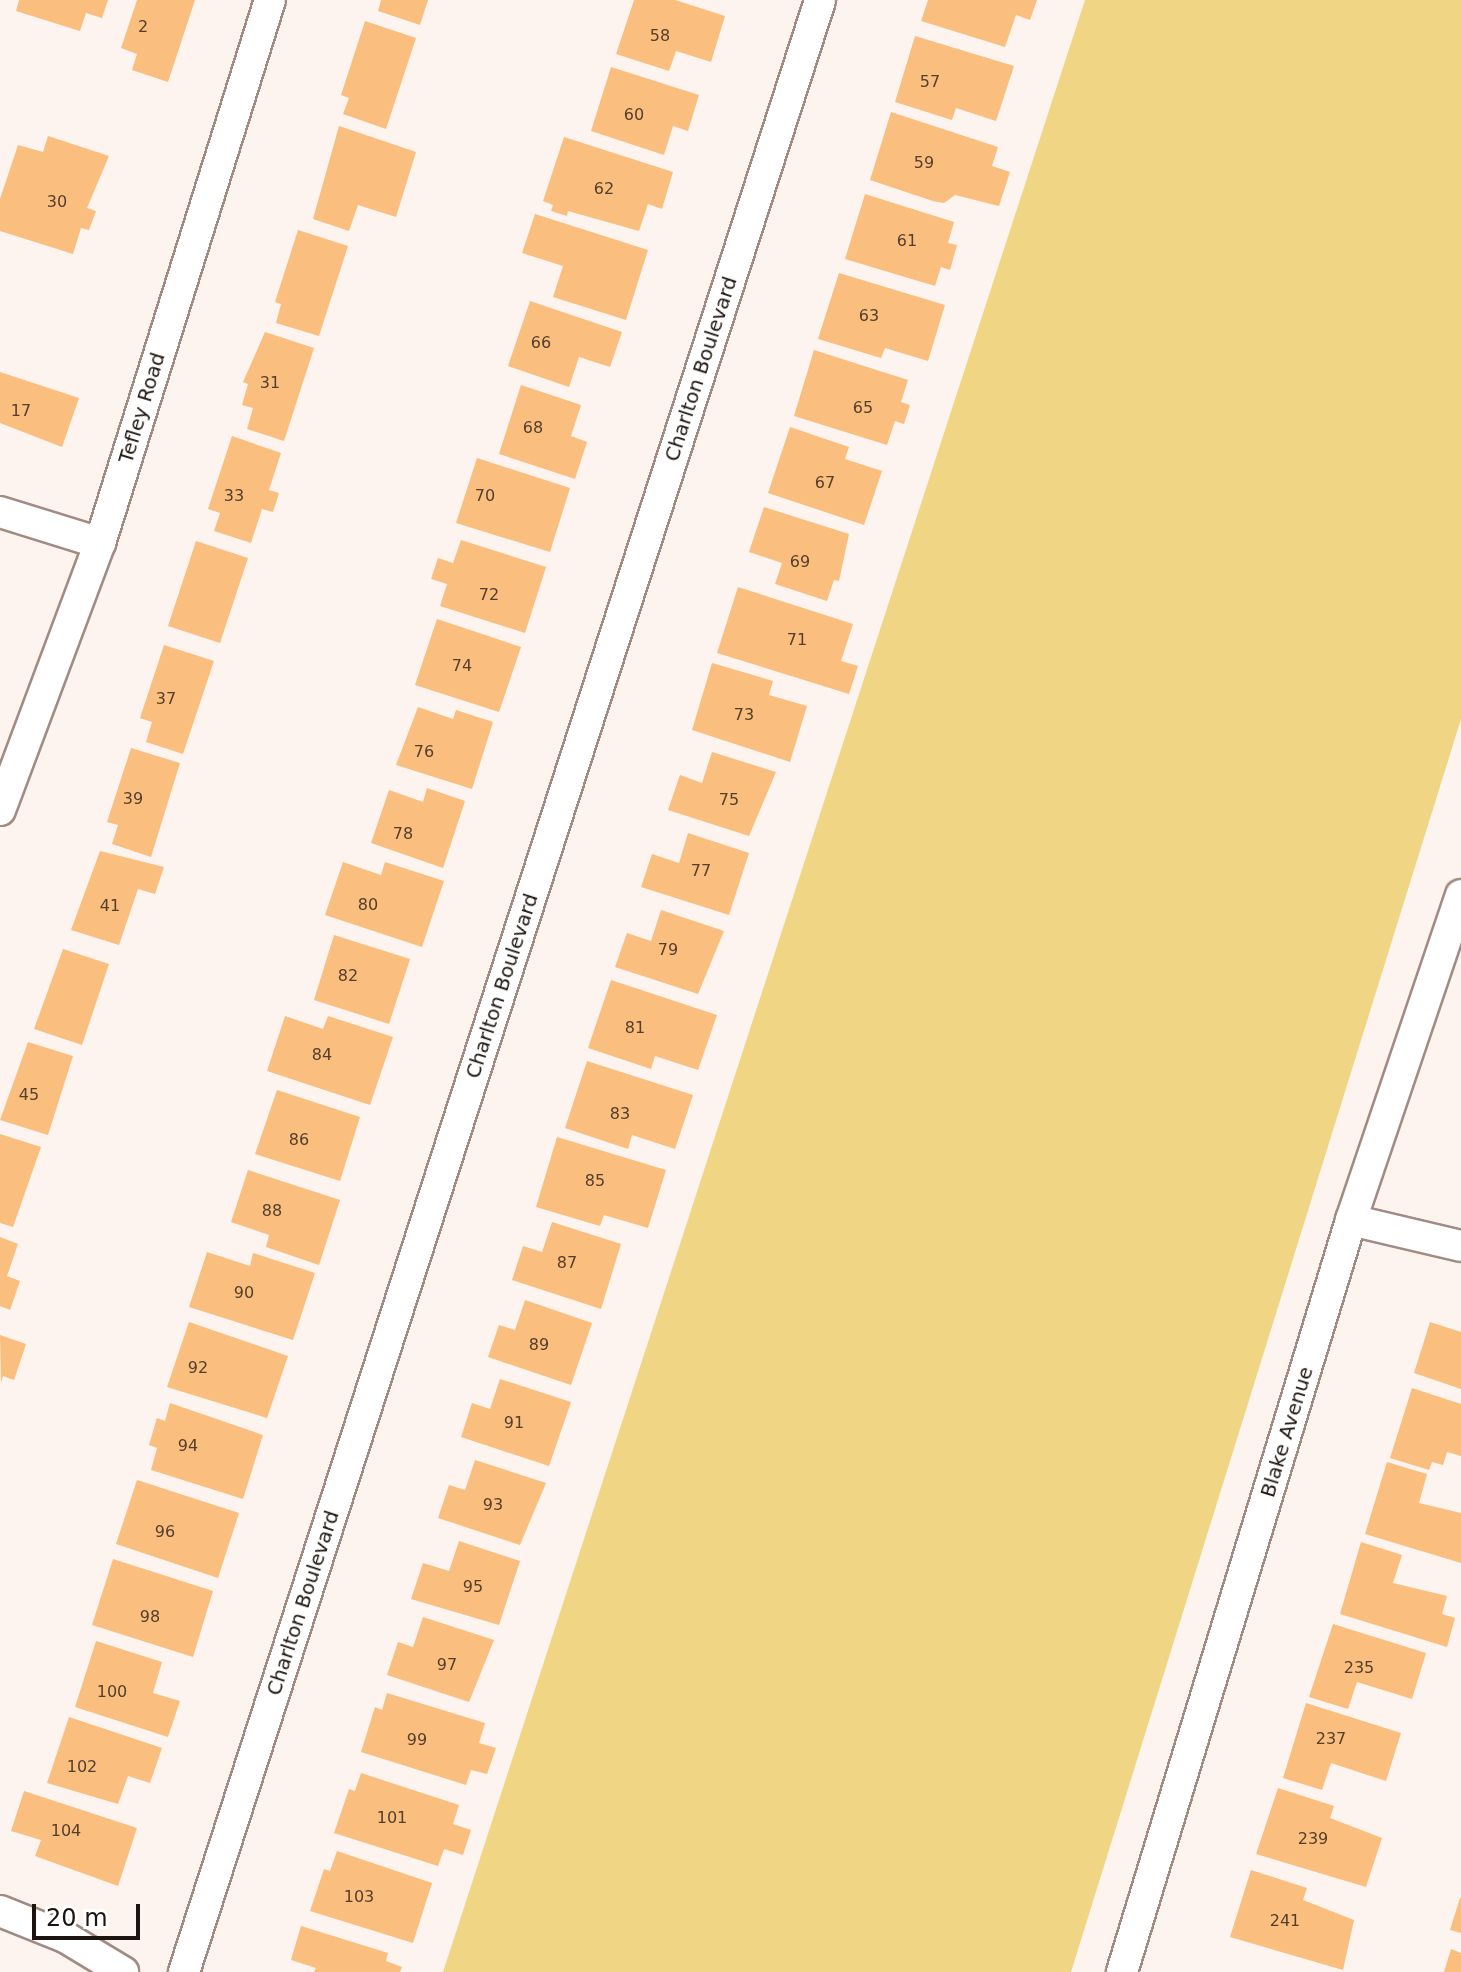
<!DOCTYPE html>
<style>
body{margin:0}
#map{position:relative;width:1461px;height:1972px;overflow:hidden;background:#fdf3ef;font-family:"DejaVu Sans",sans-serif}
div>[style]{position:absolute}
.green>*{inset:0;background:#f0d584}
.building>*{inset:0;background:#fabe7f}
.roads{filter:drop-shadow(2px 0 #a28b82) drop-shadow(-2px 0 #a28b82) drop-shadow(0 2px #a28b82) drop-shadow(0 -2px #a28b82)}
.street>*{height:30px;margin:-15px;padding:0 15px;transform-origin:15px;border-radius:15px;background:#fff}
span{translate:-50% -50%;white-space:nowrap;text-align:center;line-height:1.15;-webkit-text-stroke:6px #fff;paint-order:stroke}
.number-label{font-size:16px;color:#543e2c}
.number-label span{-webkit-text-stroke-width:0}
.street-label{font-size:20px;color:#1c1410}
.scale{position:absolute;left:32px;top:1904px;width:108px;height:36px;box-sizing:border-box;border:4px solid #1c1410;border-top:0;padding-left:10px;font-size:24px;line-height:28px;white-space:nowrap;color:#1c1410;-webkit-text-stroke:6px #fff;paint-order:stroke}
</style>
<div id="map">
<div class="green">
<div style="clip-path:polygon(1085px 0,1461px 0,1461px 719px,1071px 1972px,443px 1972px)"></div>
</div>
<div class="building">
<div style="clip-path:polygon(19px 0,108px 0,102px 18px,86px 13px,80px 31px,16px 11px)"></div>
<div style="clip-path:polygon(137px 0,195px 0,168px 82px,132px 70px,137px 54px,121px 48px)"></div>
<div style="clip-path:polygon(381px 0,428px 0,420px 25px,378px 11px)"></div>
<div style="clip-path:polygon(634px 0,675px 0,725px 16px,711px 62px,676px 51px,669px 71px,616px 54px)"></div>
<div style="clip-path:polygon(928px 0,1037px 0,1030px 20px,1016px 15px,1005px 47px,921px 21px)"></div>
<div style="clip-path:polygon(365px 21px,416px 38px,386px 129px,343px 114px,349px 98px,341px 95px)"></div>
<div style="clip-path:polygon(915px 36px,1014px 66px,996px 121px,956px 108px,952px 120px,895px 102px)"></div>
<div style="clip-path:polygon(611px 67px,699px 95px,688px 131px,673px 126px,664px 155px,591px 131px)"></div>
<div style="clip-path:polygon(891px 112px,998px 147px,992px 166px,1010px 172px,999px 206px,955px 195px,944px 203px,933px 201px,870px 180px)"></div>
<div style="clip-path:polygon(339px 126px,416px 152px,396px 217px,358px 205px,349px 231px,313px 219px)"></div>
<div style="clip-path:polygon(48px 136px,109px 156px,87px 208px,96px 211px,89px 230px,81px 228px,73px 254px,0 231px,0 199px,18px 145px,43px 152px)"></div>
<div style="clip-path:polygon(564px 137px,673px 172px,662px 209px,648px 204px,639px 231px,568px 211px,567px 216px,551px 211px,553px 205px,543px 201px)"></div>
<div style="clip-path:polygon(865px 194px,954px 222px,948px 243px,957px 245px,950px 270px,941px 267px,935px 286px,845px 259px)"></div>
<div style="clip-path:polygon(535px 214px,648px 250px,626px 320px,553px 297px,563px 266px,522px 253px)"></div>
<div style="clip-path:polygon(298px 230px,348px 246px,319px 336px,276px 323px,281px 304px,275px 302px)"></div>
<div style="clip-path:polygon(839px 273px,945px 305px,928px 361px,885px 348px,881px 358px,818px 339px)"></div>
<div style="clip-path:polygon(530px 301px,622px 332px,610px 367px,579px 357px,569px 387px,508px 366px)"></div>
<div style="clip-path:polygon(265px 332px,314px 348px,284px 441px,247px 429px,253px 408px,242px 405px,248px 384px,243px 382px)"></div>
<div style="clip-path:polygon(814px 350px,908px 380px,901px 402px,910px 405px,904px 424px,895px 421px,887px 445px,794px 416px)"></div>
<div style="clip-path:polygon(0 372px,79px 398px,62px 447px,0 423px)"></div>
<div style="clip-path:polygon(521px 385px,581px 405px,571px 436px,587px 442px,575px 479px,499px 454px)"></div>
<div style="clip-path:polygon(790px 427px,849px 447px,845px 459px,882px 471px,864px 525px,768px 493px)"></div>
<div style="clip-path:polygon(232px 436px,281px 453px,269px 490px,279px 493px,273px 512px,262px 509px,251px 543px,214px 531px,220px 513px,208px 509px)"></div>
<div style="clip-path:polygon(477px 458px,570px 488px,550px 552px,456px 523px)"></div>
<div style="clip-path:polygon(764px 507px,849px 534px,839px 581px,834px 580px,827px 601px,775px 584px,782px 563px,749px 552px)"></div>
<div style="clip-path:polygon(461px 540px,546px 567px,525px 633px,440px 606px,447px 584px,431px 579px,438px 558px,453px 563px)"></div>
<div style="clip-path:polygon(196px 541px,248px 558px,220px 643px,168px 626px)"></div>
<div style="clip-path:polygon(738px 587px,853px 624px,841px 661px,858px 666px,849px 694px,717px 653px)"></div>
<div style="clip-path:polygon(437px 619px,521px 647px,499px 712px,415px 685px)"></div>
<div style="clip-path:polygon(164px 645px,214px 661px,183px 754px,146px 742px,152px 722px,140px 718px)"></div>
<div style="clip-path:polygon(712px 663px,773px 681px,769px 695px,807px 706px,790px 762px,692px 730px)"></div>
<div style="clip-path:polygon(418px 707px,453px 719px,456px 710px,493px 722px,472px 789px,396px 765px)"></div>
<div style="clip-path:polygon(131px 748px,180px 763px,151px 857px,112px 844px,118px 825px,107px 822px)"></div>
<div style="clip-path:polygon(712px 752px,776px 772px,749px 836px,668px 810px,680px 775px,702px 783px)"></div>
<div style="clip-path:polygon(427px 788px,465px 801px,443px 868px,371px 843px,389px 790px,423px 802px)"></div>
<div style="clip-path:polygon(688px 833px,749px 853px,729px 915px,641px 887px,652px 854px,679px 863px)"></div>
<div style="clip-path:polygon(100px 851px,164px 867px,155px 894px,138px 889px,119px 945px,71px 930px)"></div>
<div style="clip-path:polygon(343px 862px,381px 875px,385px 862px,444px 881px,422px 947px,325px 915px)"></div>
<div style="clip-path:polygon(661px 910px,724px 931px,698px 994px,615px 967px,627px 933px,651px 941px)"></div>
<div style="clip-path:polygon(334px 935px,410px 959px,389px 1024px,314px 1000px)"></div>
<div style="clip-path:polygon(63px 949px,109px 964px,82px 1045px,34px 1029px)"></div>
<div style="clip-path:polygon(611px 980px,717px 1015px,698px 1070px,655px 1056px,651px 1069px,588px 1048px)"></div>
<div style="clip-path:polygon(285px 1016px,323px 1029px,328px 1016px,393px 1037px,370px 1105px,267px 1071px)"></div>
<div style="clip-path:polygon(28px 1042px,73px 1056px,48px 1135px,0 1120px)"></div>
<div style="clip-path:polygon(587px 1061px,693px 1095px,675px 1149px,632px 1135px,628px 1149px,565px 1128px)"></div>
<div style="clip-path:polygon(277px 1090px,360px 1117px,340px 1181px,255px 1154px)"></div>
<div style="clip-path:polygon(0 1134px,41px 1147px,13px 1227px,0 1223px)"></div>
<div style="clip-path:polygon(557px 1137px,666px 1170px,648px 1228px,604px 1215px,600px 1226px,536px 1207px)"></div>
<div style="clip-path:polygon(248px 1170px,340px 1200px,319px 1265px,266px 1247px,269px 1235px,231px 1222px)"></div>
<div style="clip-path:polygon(552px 1222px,621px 1244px,601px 1309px,512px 1280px,523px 1246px,542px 1252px)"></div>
<div style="clip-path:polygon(0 1237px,18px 1244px,7px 1276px,20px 1281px,10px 1310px,0 1306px)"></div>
<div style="clip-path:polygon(207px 1252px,250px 1266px,253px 1253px,315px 1273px,293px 1340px,189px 1307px)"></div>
<div style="clip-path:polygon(525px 1300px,592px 1323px,571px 1385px,488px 1357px,499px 1325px,515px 1330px)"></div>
<div style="clip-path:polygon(189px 1322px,288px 1356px,267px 1418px,167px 1387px)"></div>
<div style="clip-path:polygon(1430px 1322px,1461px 1332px,1461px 1389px,1414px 1373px)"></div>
<div style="clip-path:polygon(0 1335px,26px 1344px,14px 1380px,3px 1376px,1px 1383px)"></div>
<div style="clip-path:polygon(500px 1379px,571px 1402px,549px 1466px,461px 1437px,472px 1403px,490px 1409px)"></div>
<div style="clip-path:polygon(1412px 1388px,1461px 1404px,1461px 1456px,1447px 1452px,1443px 1465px,1432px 1462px,1429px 1470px,1390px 1458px)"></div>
<div style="clip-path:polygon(170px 1403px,263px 1435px,243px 1499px,151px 1470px,157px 1448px,149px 1445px,157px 1418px,165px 1421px)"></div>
<div style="clip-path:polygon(475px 1460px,546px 1483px,520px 1545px,438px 1518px,449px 1485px,465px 1490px)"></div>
<div style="clip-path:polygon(1387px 1462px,1427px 1474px,1419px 1503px,1461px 1513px,1461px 1563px,1365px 1534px)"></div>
<div style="clip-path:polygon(137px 1480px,239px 1513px,218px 1578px,116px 1544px)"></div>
<div style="clip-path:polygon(459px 1541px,520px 1561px,499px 1625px,411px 1599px,423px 1563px,449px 1571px)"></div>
<div style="clip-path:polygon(1361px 1542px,1402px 1555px,1393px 1583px,1447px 1596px,1442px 1614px,1455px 1618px,1447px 1647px,1340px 1614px)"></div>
<div style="clip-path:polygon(113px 1559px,213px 1591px,193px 1657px,92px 1625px)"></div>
<div style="clip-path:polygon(423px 1617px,494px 1640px,469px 1702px,387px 1675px,398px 1642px,413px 1647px)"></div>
<div style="clip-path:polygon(1333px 1624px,1426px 1653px,1412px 1699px,1357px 1682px,1348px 1709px,1309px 1697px)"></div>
<div style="clip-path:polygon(96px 1641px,162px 1662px,153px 1693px,180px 1701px,168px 1737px,75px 1707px)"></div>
<div style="clip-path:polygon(387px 1693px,485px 1723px,479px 1743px,496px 1748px,487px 1774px,471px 1770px,466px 1785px,361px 1752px,375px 1707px,382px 1710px)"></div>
<div style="clip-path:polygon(1306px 1703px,1401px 1733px,1386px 1781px,1331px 1763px,1322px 1790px,1283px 1778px)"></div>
<div style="clip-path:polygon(69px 1717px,162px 1748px,150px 1783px,128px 1776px,118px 1804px,47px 1783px)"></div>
<div style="clip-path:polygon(361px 1773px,459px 1805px,453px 1824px,471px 1830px,463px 1855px,444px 1849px,438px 1866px,334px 1833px,349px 1789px,355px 1791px)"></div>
<div style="clip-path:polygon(1278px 1788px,1334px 1806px,1330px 1818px,1382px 1838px,1366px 1887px,1256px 1854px)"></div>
<div style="clip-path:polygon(24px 1791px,137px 1828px,118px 1886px,35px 1856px,41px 1840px,11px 1831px)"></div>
<div style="clip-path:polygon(337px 1851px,432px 1883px,413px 1943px,310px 1911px,324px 1869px,330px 1871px)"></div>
<div style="clip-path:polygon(1251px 1870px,1307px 1888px,1303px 1900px,1354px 1920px,1343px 1970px,1230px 1937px)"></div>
<div style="clip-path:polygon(1460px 1898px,1461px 1898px,1461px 1933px,1450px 1930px)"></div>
<div style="clip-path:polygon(301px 1926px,388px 1953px,386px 1961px,402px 1967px,400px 1972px,314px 1972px,316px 1968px,291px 1960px)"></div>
<div style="clip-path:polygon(1451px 1949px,1461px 1953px,1461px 1972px,1444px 1972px)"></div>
</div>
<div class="roads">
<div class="street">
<div style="left:0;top:512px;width:105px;rotate:17.2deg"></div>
<div style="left:0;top:810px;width:285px;rotate:-69.5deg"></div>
<div style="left:100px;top:543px;width:569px;rotate:-72.62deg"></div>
<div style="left:1351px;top:1220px;width:113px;rotate:13.3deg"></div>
<div style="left:0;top:1911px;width:70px;rotate:21.8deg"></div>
<div style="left:65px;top:1937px;width:68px;rotate:31.1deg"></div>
<div style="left:184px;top:1972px;width:2072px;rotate:-72.12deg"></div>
<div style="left:1122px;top:1972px;width:786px;rotate:-73.06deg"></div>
<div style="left:1351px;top:1220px;width:343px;rotate:-71.3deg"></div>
</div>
</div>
<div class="number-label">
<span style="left:143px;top:27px">2</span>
<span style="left:660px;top:36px">58</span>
<span style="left:930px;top:82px">57</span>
<span style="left:634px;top:115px">60</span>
<span style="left:924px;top:163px">59</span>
<span style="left:604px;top:189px">62</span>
<span style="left:57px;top:202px">30</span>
<span style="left:907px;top:241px">61</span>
<span style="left:869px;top:316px">63</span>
<span style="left:541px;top:343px">66</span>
<span style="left:270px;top:383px">31</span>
<span style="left:863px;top:408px">65</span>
<span style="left:21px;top:411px">17</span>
<span style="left:533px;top:428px">68</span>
<span style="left:825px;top:483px">67</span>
<span style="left:234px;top:496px">33</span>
<span style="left:485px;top:496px">70</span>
<span style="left:800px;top:562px">69</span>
<span style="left:489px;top:595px">72</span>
<span style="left:797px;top:640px">71</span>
<span style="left:462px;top:666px">74</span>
<span style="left:166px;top:699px">37</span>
<span style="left:744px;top:715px">73</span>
<span style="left:424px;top:752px">76</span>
<span style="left:133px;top:799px">39</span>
<span style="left:729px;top:800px">75</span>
<span style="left:403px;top:834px">78</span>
<span style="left:701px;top:871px">77</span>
<span style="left:368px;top:905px">80</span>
<span style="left:110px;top:906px">41</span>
<span style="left:668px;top:950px">79</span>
<span style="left:348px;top:976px">82</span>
<span style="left:635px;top:1028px">81</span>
<span style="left:322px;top:1055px">84</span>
<span style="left:29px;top:1095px">45</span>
<span style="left:620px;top:1114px">83</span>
<span style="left:299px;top:1140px">86</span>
<span style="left:595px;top:1181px">85</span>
<span style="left:272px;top:1211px">88</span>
<span style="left:567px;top:1263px">87</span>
<span style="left:244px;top:1293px">90</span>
<span style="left:539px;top:1345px">89</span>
<span style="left:198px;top:1368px">92</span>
<span style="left:514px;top:1423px">91</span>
<span style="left:188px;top:1446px">94</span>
<span style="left:493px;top:1505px">93</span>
<span style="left:165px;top:1532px">96</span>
<span style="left:473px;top:1587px">95</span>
<span style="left:150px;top:1617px">98</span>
<span style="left:447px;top:1665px">97</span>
<span style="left:1359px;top:1668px">235</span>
<span style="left:112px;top:1692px">100</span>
<span style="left:1331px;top:1739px">237</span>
<span style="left:417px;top:1740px">99</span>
<span style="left:82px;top:1767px">102</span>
<span style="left:392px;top:1818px">101</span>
<span style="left:66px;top:1831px">104</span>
<span style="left:1313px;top:1839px">239</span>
<span style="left:359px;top:1897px">103</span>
<span style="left:1285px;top:1921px">241</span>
</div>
<div class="street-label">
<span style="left:701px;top:369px;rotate:-72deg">Charlton Boulevard</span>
<span style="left:142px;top:408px;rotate:-73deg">Tefley Road</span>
<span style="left:502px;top:986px;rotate:-72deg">Charlton Boulevard</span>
<span style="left:1287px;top:1432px;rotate:-73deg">Blake Avenue</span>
<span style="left:303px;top:1603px;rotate:-72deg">Charlton Boulevard</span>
</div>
<div class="scale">20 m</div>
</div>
